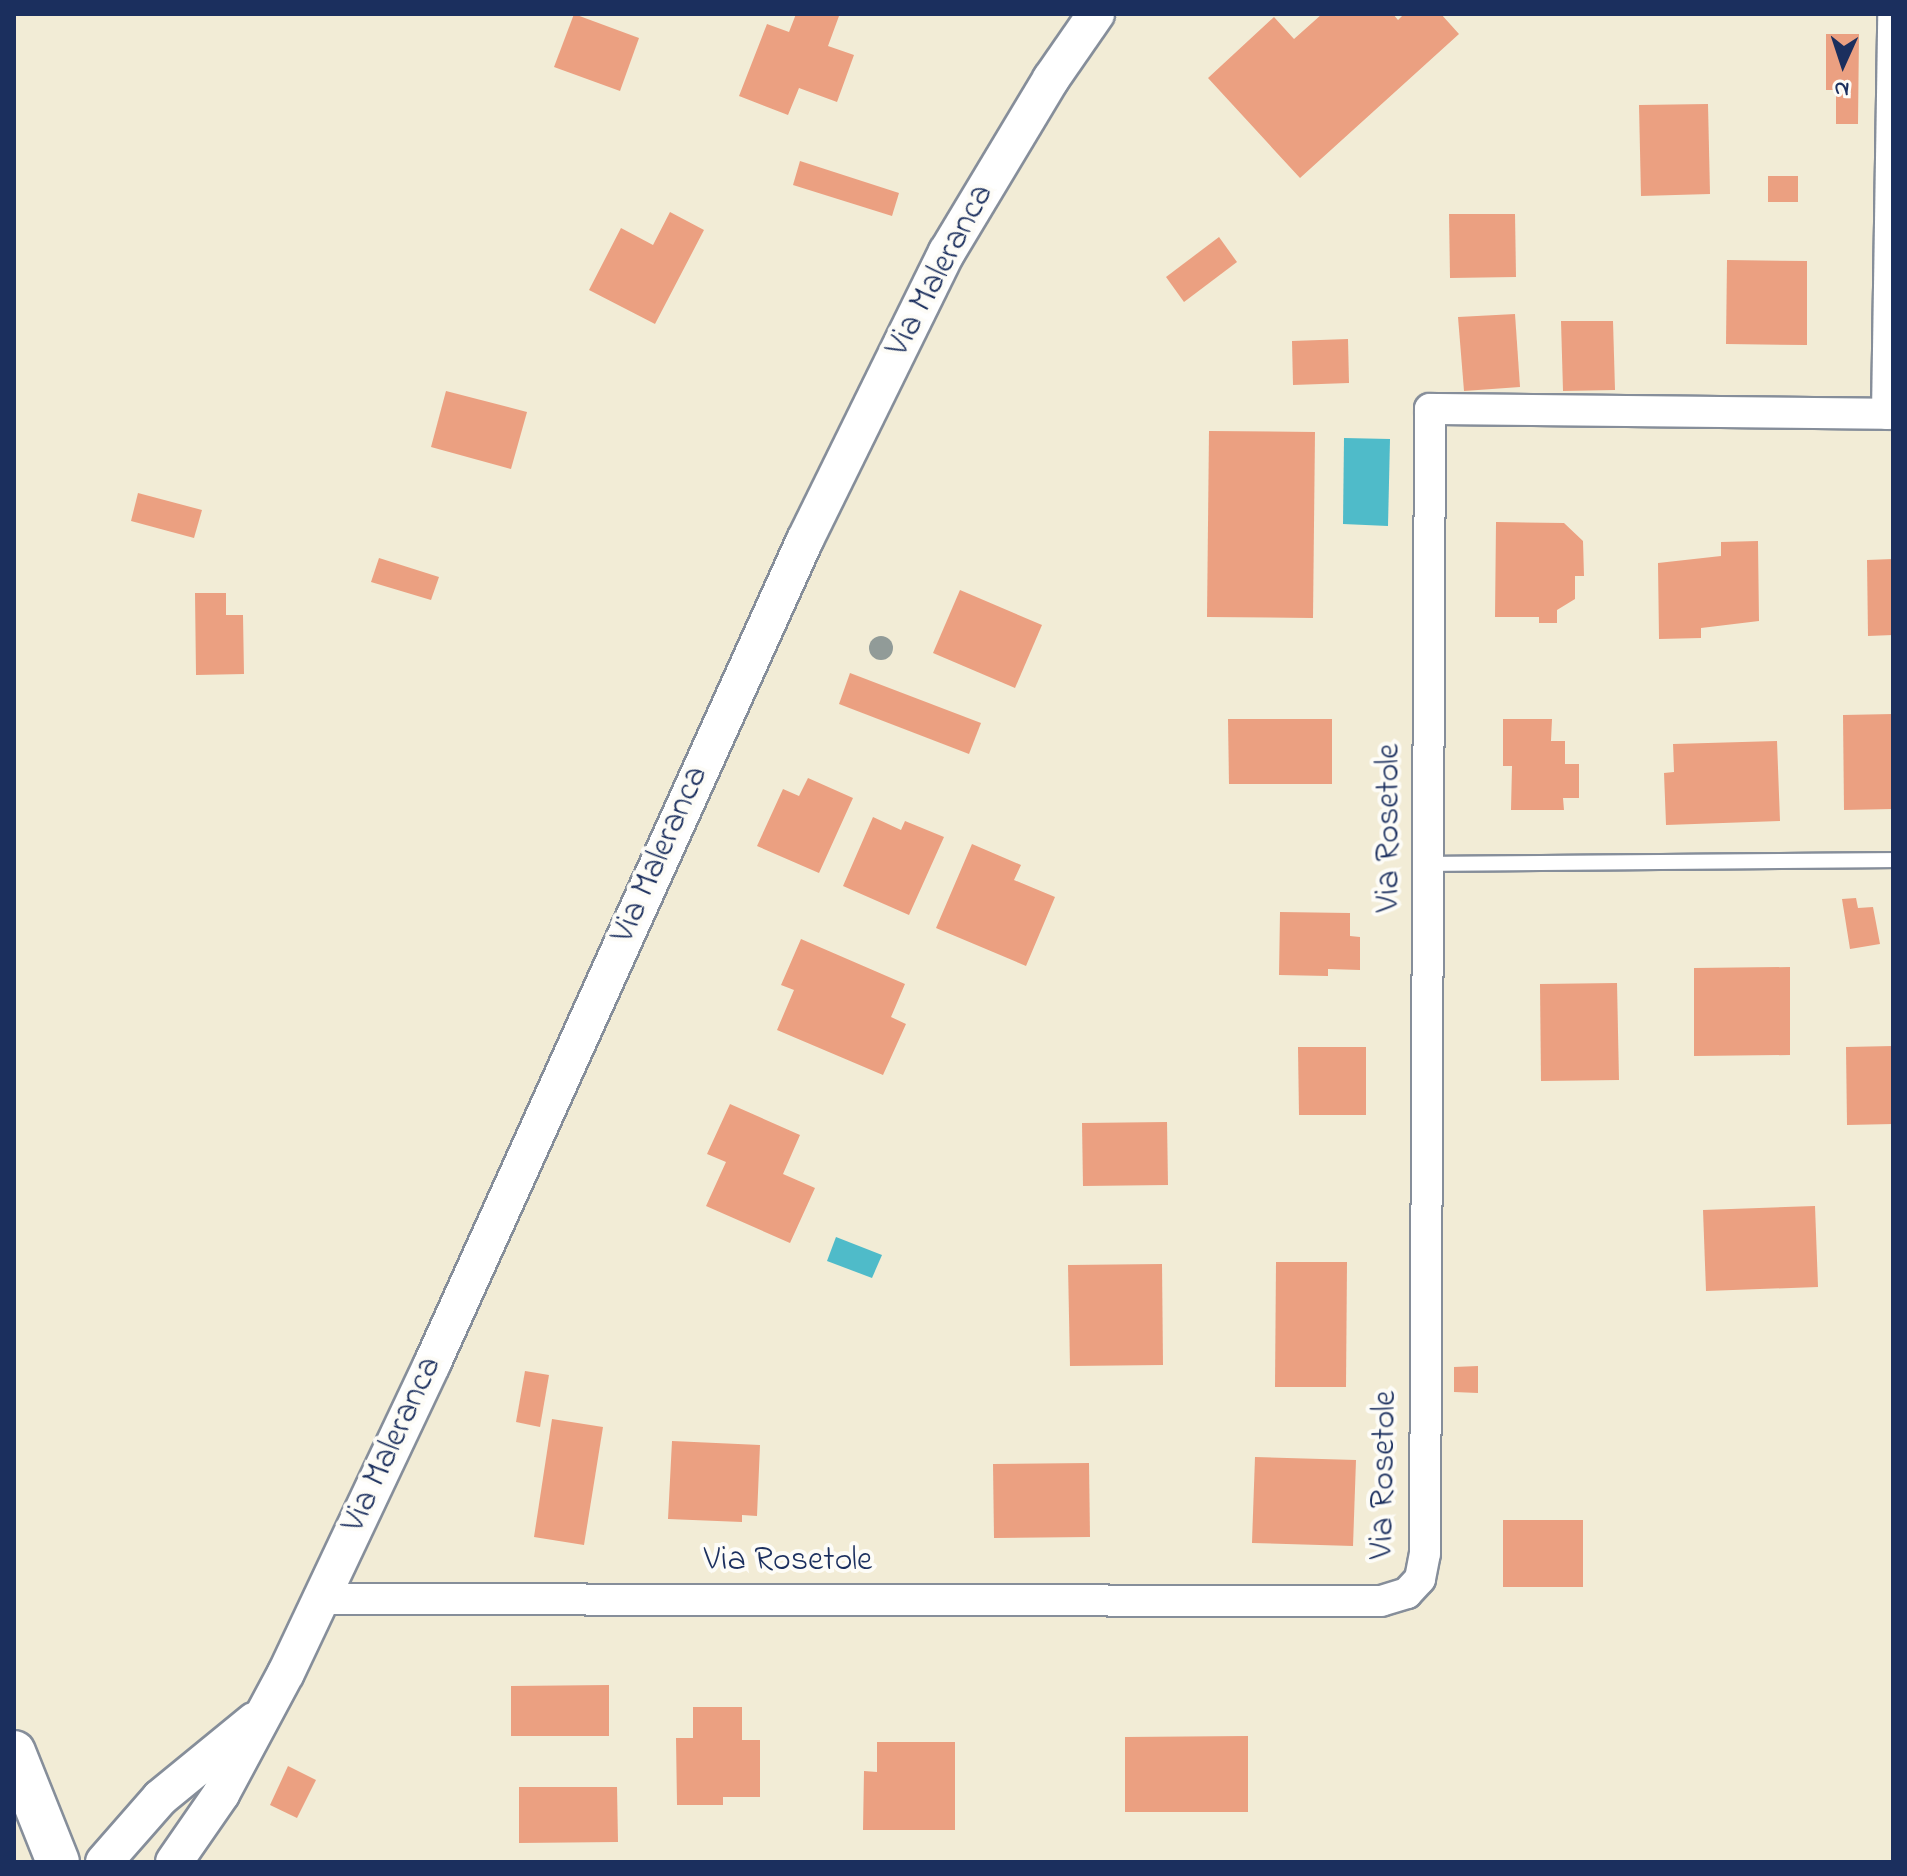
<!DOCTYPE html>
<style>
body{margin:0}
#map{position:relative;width:1907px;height:1876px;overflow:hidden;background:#f2ecd6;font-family:"Indie Flower",sans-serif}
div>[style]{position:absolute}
.water>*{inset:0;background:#4fbbc9}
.building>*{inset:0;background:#eba081}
.roads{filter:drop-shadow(2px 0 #868e9a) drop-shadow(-2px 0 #868e9a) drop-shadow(0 2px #868e9a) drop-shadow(0 -2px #868e9a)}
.service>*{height:14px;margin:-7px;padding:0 7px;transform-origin:7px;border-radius:7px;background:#fff}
.minor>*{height:30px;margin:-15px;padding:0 15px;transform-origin:15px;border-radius:15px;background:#fff}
.tertiary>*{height:36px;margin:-18px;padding:0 18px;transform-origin:18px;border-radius:18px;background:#fff}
.secondary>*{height:42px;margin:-21px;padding:0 21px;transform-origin:21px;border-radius:21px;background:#fff}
.trees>*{width:24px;height:24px;margin:-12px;border-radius:50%;background:#919b98}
span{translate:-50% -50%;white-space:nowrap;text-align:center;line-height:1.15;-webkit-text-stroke:8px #fdfcf7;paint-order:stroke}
.street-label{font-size:34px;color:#1b2f5e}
.frame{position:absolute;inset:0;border:16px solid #1b2f5e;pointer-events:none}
.north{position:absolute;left:1803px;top:24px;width:80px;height:80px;-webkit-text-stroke:6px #fdfcf7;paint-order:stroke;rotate:183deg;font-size:22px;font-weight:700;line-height:32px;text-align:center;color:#1b2f5e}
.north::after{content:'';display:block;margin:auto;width:28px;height:36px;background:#1b2f5e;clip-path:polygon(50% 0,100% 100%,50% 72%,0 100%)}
</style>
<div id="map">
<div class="water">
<div style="clip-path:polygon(1344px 438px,1390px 439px,1388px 526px,1343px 524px)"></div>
<div style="clip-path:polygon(836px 1237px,882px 1255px,872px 1278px,827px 1261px)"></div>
</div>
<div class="building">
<div style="clip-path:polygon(574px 14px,639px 38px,620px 91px,554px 67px)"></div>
<div style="clip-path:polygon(796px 14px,839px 16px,828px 46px,854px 55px,837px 102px,799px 88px,788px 115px,739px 96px,767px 24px,789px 32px)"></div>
<div style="clip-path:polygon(1322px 14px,1393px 14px,1398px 20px,1404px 14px,1441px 14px,1459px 34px,1300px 178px,1208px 78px,1274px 17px,1294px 39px)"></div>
<div style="clip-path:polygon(1826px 34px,1859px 34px,1858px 124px,1836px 124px,1836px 90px,1826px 90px)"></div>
<div style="clip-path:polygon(1708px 104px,1710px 194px,1641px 196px,1639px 105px)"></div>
<div style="clip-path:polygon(800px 161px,899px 193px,892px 216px,793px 185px)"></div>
<div style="clip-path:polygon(1768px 176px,1798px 176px,1798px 202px,1768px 202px)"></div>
<div style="clip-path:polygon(670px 212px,704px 230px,655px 324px,589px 290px,621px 228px,653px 245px)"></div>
<div style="clip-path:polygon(1449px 214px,1515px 214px,1516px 277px,1450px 278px)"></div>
<div style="clip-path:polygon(1219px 237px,1237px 262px,1184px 302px,1166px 277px)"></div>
<div style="clip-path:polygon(1727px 260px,1807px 261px,1807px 345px,1726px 344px)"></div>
<div style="clip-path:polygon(1515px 314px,1520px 387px,1464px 391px,1458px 317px)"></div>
<div style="clip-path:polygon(1561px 321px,1613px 321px,1615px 390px,1563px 391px)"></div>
<div style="clip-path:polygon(1348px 339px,1349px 383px,1293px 385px,1292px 341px)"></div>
<div style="clip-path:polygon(446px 391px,527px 412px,511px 469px,431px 447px)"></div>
<div style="clip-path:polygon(1209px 431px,1315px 432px,1313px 618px,1207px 617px)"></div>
<div style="clip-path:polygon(138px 493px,202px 510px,194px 538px,131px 521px)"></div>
<div style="clip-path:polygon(1496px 522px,1564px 523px,1583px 541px,1584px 576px,1575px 576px,1575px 599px,1557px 610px,1557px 623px,1539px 623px,1539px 617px,1495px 617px)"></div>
<div style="clip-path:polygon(1758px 541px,1759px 621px,1701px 628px,1701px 638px,1659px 639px,1658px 563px,1721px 556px,1721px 542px)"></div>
<div style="clip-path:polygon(379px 558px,439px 577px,431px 600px,371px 582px)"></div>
<div style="clip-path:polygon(1893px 559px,1893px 635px,1868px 636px,1867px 560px)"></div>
<div style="clip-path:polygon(960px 590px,1042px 625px,1015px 688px,933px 653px)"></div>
<div style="clip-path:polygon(195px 593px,226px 593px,226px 615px,243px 615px,244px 674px,196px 675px)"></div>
<div style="clip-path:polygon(850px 673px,981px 723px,969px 754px,839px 704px)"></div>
<div style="clip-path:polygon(1893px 714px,1893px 809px,1844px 810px,1843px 715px)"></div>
<div style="clip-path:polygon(1228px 719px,1332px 719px,1332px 784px,1229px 784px)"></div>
<div style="clip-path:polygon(1503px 719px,1552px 719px,1551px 741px,1565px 741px,1565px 764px,1579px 764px,1579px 798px,1563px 798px,1564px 810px,1511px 810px,1512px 766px,1503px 766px)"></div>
<div style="clip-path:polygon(1777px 741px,1780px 821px,1666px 825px,1664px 773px,1674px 772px,1673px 744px)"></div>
<div style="clip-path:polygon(808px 778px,853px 798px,819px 873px,757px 846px,783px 789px,799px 796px)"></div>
<div style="clip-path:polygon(873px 817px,901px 830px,905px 821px,944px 837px,909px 915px,843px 886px)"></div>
<div style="clip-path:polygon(972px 844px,1021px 865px,1014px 880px,1055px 897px,1026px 966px,936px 928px)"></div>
<div style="clip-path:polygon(1856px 898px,1858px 908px,1873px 907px,1880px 944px,1850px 949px,1842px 899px)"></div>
<div style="clip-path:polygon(1280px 912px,1350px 913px,1350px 936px,1360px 937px,1360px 970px,1328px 969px,1328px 976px,1279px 975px)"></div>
<div style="clip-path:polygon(801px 939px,905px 984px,891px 1017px,906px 1024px,883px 1075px,777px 1030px,794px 990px,781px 985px)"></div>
<div style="clip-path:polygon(1790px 967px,1790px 1055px,1694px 1056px,1694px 968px)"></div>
<div style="clip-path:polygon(1617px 983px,1619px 1080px,1541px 1081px,1540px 984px)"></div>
<div style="clip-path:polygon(1893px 1046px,1893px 1124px,1847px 1125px,1846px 1047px)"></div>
<div style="clip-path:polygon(1298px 1047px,1366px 1047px,1366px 1115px,1299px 1115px)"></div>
<div style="clip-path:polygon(730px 1104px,800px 1135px,783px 1174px,815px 1188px,790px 1243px,706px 1206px,726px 1162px,707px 1154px)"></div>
<div style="clip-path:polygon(1167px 1122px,1168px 1185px,1083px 1186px,1082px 1123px)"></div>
<div style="clip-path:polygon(1815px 1206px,1818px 1287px,1706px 1291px,1703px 1210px)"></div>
<div style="clip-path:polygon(1276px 1262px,1347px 1262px,1346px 1387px,1275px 1387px)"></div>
<div style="clip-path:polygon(1162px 1264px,1163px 1365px,1070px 1366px,1068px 1265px)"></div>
<div style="clip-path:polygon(1478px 1366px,1478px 1393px,1454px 1392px,1454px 1367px)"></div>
<div style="clip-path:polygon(525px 1371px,549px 1375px,540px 1427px,516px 1422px)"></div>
<div style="clip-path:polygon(552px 1419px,603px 1427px,584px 1545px,534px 1537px)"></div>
<div style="clip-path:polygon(672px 1441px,760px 1445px,757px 1516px,742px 1515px,742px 1522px,668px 1519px)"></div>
<div style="clip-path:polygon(1255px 1457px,1356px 1460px,1353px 1546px,1252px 1543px)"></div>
<div style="clip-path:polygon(1089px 1463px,1090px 1537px,994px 1538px,993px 1464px)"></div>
<div style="clip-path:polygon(1503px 1520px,1583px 1520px,1583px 1587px,1503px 1587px)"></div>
<div style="clip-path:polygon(609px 1685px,609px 1736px,511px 1736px,511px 1686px)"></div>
<div style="clip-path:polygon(693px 1707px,742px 1707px,742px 1740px,760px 1740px,760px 1797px,723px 1797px,723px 1805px,677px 1805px,676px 1738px,693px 1738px)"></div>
<div style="clip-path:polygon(1248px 1736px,1248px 1812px,1125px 1812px,1125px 1737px)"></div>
<div style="clip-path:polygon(877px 1742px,955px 1742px,955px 1830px,863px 1830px,864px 1771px,877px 1772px)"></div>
<div style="clip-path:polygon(288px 1766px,316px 1780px,297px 1818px,270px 1805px)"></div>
<div style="clip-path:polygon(519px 1787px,617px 1787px,618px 1842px,519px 1843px)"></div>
</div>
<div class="roads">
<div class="service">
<div style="left:1428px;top:864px;width:465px;rotate:-0.5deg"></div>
</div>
<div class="minor">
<div style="left:1887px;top:414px;width:400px;rotate:-89.1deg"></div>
<div style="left:321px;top:1599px;width:1060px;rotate:0.11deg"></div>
<div style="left:1381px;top:1601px;width:27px;rotate:-17deg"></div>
<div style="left:1407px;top:1593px;width:19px;rotate:-47deg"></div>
<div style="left:1420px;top:1579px;width:25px;rotate:-79deg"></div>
<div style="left:1425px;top:1554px;width:1145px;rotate:-89.75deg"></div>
<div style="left:1430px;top:409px;width:463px;rotate:0.6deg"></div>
</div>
<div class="tertiary">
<div style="left:104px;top:1862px;width:85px;rotate:-48.8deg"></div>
<div style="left:160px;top:1798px;width:122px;rotate:-39.3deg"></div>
<div style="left:174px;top:1862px;width:83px;rotate:-55.3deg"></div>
<div style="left:221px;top:1794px;width:137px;rotate:-61.8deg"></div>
<div style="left:286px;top:1673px;width:342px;rotate:-64.7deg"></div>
<div style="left:432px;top:1364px;width:904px;rotate:-65.65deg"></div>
<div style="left:805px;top:540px;width:321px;rotate:-63.8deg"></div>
<div style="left:947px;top:252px;width:202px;rotate:-59deg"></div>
<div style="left:1051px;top:79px;width:79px;rotate:-55.3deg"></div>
</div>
<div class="secondary">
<div style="left:14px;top:1752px;width:118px;rotate:68.2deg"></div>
</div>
</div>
<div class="trees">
<div style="left:881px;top:648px"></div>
</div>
<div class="street-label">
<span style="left:941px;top:271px;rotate:-62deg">Via Maleranca</span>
<span style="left:1390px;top:828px;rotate:-90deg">Via Rosetole</span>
<span style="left:661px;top:855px;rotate:-66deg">Via Maleranca</span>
<span style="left:393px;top:1445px;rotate:-65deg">Via Maleranca</span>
<span style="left:1385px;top:1475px;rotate:-89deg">Via Rosetole</span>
<span style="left:788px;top:1562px">Via Rosetole</span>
</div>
<div class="frame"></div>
<div class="north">N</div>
</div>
